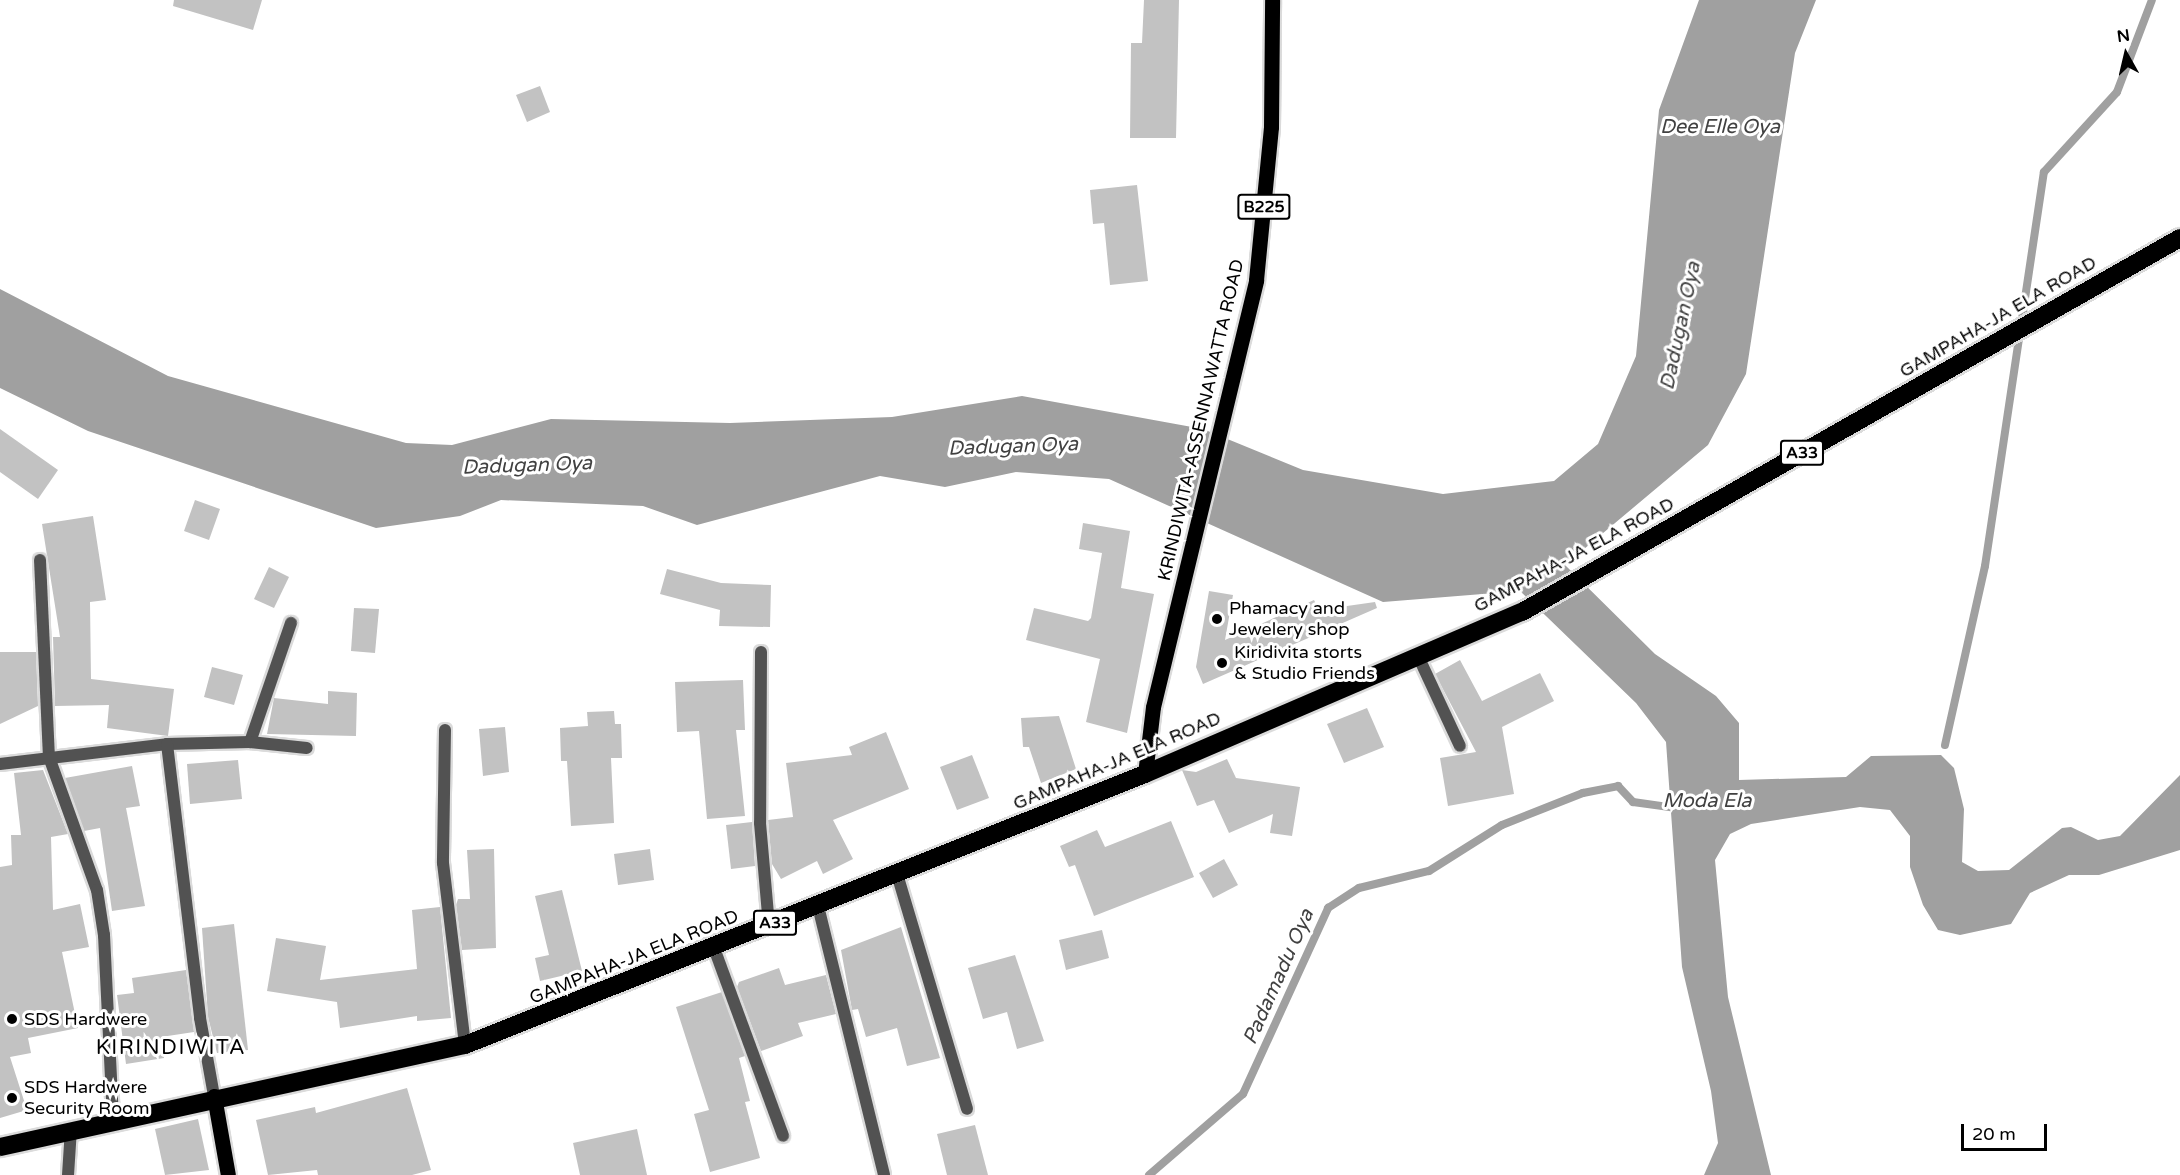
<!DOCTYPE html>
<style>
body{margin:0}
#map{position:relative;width:2180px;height:1175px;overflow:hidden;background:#fff;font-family:"Varela Round",sans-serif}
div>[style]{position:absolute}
.water>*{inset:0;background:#a0a0a0}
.stream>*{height:8px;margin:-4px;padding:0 4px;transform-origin:4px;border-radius:4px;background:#a0a0a0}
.building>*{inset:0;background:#c2c2c2}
.roads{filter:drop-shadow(2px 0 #dbdbdb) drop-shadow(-2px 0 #dbdbdb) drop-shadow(0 2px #dbdbdb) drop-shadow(0 -2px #dbdbdb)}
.lane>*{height:12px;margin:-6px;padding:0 6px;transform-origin:6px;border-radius:6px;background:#525252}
.street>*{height:12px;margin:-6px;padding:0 6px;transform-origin:6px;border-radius:6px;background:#525252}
.primary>*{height:15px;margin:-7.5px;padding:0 7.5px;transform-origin:7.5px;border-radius:7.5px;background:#000}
.highway>*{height:18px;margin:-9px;padding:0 9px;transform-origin:9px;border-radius:9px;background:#000}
.dots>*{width:16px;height:16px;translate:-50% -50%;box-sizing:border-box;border:3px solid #fff;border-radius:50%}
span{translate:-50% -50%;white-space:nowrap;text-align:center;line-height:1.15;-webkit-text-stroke:6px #fff;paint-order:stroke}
.shield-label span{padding:2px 4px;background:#fff;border:2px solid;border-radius:4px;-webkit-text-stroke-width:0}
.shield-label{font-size:16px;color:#000;font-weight:700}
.street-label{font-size:18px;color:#000}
.poi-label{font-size:18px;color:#000}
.left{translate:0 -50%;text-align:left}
.water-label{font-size:20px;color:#414141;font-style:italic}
.quarter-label{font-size:21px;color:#000;letter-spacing:1.5px}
.north{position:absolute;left:2096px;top:24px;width:60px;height:60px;-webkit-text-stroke:4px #fff;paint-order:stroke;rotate:352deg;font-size:16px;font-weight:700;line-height:24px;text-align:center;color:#000}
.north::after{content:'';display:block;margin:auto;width:21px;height:27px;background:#000;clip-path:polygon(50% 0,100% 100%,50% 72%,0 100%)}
.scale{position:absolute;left:1961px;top:1124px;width:86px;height:27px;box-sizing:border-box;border:3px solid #000;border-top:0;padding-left:8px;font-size:18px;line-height:21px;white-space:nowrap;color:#000;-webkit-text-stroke:4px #fff;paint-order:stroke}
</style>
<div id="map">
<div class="water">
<div style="clip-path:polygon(1699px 0,1816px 0,1795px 53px,1746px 374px,1708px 445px,1565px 565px,1655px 654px,1716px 696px,1739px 723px,1739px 780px,1846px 777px,1871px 756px,1941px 755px,1954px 768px,1964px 809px,1962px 862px,1978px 871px,2009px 870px,2062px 828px,2071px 827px,2098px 840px,2120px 836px,2180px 775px,2180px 850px,2099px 875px,2069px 875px,2030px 893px,2011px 924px,1960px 935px,1938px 930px,1923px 905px,1910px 867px,1910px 836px,1890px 810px,1860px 807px,1751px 824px,1730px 834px,1715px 860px,1728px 997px,1771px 1175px,1704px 1175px,1718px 1143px,1711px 1091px,1682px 967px,1666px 742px,1636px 703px,1520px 591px,1383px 602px,1109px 479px,1016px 472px,945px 487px,880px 476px,697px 525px,643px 506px,501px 500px,460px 516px,376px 528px,88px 431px,0 388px,0 289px,168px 376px,406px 443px,452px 445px,551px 419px,730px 423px,892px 417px,1022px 396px,1203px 429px,1303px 470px,1443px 494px,1554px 481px,1598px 444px,1636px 356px,1659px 110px)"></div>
</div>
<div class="stream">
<div style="left:1945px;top:745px;width:183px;rotate:-77.4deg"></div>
<div style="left:1985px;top:566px;width:398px;rotate:-81.5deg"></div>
<div style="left:2044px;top:172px;width:108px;rotate:-47.6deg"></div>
<div style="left:2117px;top:92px;width:98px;rotate:-69.2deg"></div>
<div style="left:1149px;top:1175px;width:124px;rotate:-40.8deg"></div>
<div style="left:1243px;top:1094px;width:205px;rotate:-65.4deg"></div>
<div style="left:1328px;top:908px;width:37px;rotate:-33deg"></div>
<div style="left:1359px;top:888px;width:72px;rotate:-13.7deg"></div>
<div style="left:1429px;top:871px;width:86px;rotate:-32.2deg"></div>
<div style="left:1502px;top:825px;width:87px;rotate:-21.6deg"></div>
<div style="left:1583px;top:793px;width:36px;rotate:-11deg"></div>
<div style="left:1618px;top:786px;width:22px;rotate:47deg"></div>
<div style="left:1633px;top:802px;width:37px;rotate:8deg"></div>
</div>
<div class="building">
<div style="clip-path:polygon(174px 0,262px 0,253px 30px,173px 6px)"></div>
<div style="clip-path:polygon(1144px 0,1179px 0,1176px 138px,1130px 138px,1131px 43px,1142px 43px)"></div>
<div style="clip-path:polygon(540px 86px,550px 112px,527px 122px,516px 95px)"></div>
<div style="clip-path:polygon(1137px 185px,1148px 281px,1110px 285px,1104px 223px,1093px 224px,1090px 190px)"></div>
<div style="clip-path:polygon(0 429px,58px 470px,38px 499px,0 472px)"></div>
<div style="clip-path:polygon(195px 500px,220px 509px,209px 540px,184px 531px)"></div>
<div style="clip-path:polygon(93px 516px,106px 600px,90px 602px,91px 679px,174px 689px,168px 736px,107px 728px,109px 705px,55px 706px,53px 637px,60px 637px,42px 524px)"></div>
<div style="clip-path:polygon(1083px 523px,1130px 531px,1121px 588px,1154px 594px,1127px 733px,1086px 722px,1100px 659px,1026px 640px,1034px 608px,1088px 621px,1091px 618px,1102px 553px,1079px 549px)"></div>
<div style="clip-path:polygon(269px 567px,289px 577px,274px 608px,254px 599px)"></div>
<div style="clip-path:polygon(667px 569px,721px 583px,771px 585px,770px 627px,719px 626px,720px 610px,660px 594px)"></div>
<div style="clip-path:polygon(1209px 591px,1233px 595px,1225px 640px,1314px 600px,1319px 610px,1375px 602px,1377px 608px,1203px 684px,1196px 667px)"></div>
<div style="clip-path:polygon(354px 608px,379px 609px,375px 653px,351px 651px)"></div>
<div style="clip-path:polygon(0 652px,36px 652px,38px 706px,0 724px)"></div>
<div style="clip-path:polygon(1460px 660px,1482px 701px,1540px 673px,1554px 701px,1502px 727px,1514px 794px,1448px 806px,1440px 758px,1476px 752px,1435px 674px)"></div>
<div style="clip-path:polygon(212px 667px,243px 675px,234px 705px,204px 697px)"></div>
<div style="clip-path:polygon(743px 680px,745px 730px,736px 730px,745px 816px,707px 819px,699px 731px,677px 732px,675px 682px)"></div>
<div style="clip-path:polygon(328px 691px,357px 693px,356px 736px,267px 734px,274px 698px,328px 704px)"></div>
<div style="clip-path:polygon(1367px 708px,1384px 747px,1344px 763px,1327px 724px)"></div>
<div style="clip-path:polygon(614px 711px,615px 724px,621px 724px,622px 758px,611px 758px,614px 823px,571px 826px,567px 761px,561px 761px,560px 728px,588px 726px,587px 712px)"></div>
<div style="clip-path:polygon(1059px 716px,1076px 769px,1041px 783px,1029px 747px,1023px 747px,1021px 718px)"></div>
<div style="clip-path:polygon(505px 727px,509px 772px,483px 776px,479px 729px)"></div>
<div style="clip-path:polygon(886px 732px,909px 789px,833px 820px,853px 859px,823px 874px,817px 861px,781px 879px,772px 864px,768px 820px,793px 817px,786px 763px,852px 755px,849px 747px)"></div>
<div style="clip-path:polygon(972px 755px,989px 798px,957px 810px,940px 767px)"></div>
<div style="clip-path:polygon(1227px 759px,1236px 778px,1300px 787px,1292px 836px,1270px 833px,1273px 814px,1229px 833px,1214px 800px,1197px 806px,1182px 770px,1196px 772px)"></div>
<div style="clip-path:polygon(238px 760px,242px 799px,190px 804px,187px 764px)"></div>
<div style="clip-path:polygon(132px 766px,140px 806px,126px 808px,145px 906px,112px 911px,100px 828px,84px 831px,65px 778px)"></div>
<div style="clip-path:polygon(43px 770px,68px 834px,51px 837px,53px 910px,80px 904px,89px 947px,62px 952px,78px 1028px,28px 1038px,31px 1053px,10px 1057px,27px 1110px,0 1118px,0 867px,12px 865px,11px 835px,21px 835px,14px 773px)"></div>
<div style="clip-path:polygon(1171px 821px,1194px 877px,1094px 916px,1075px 865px,1069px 867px,1060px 846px,1097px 830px,1105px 847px)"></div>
<div style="clip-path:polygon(752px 822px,755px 866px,731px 869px,726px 825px)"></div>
<div style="clip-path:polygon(494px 849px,496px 948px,462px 950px,456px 905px,458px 899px,470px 899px,467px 850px)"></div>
<div style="clip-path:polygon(650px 849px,654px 880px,618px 885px,614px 854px)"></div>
<div style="clip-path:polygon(1224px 859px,1238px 885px,1213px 898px,1199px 873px)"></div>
<div style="clip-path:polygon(562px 890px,582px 971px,540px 981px,535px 958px,549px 955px,535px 896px)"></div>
<div style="clip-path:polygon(440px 907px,451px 1018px,417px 1021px,417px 1016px,340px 1028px,337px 1002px,267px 991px,276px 938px,326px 946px,320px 980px,417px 969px,412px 910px)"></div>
<div style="clip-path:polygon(234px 924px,248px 1050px,217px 1053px,208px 1017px,202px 928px)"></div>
<div style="clip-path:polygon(901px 927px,940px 1058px,907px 1066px,897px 1028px,866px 1037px,858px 1009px,852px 1010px,841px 950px)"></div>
<div style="clip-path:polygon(1102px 930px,1109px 958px,1066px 970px,1059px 940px)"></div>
<div style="clip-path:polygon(1015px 955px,1044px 1041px,1017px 1049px,1007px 1012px,983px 1019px,968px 968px)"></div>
<div style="clip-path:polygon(779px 968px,785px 985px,826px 975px,836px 1014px,798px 1023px,803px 1036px,761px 1051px,737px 987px,739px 982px)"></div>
<div style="clip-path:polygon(186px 970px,194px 1032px,161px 1037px,164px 1058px,126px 1064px,117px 995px,134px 993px,132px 978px)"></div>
<div style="clip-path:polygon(722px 992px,745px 1056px,739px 1058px,750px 1101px,745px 1102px,760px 1158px,710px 1172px,694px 1114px,709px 1110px,676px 1007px)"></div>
<div style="clip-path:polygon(407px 1088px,431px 1170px,412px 1175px,318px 1175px,317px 1170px,268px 1175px,256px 1120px,315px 1107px,316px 1113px)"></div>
<div style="clip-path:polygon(198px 1119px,209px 1170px,165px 1175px,155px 1129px)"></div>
<div style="clip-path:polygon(975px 1125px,988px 1175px,947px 1175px,937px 1134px)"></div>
<div style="clip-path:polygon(637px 1129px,647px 1175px,580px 1175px,573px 1143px)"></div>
</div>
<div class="roads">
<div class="lane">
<div style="left:40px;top:560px;width:197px;rotate:87.4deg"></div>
<div style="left:49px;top:757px;width:141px;rotate:70.2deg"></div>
<div style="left:97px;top:890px;width:46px;rotate:81.2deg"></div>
<div style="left:104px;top:935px;width:184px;rotate:87.2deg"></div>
<div style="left:761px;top:652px;width:171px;rotate:90.3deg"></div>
<div style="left:760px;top:823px;width:103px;rotate:85deg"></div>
<div style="left:445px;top:730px;width:133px;rotate:90.9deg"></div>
<div style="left:443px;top:863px;width:183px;rotate:83.1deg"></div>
<div style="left:250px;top:742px;width:126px;rotate:-71deg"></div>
<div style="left:0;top:764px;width:168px;rotate:-6.8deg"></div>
<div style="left:167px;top:744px;width:83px;rotate:-1.4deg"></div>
<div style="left:250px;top:742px;width:57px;rotate:6deg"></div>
<div style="left:897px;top:874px;width:245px;rotate:73.4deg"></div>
<div style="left:818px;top:906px;width:277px;rotate:76.2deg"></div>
<div style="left:714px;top:948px;width:200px;rotate:69.8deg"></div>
<div style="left:68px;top:1175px;width:46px;rotate:-86.3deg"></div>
</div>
<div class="street">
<div style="left:1418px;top:656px;width:99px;rotate:65deg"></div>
<div style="left:167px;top:744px;width:276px;rotate:83.1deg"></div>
<div style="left:200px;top:1018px;width:79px;rotate:79.8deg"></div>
</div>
<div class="primary">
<div style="left:1145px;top:774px;width:67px;rotate:-83.2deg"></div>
<div style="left:1153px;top:707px;width:439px;rotate:-76.4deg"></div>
<div style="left:1256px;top:280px;width:154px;rotate:-84.4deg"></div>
<div style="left:1271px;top:127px;width:127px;rotate:-89.5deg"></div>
<div style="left:214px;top:1096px;width:80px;rotate:80deg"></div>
</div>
<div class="highway">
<div style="left:0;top:1147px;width:476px;rotate:-12.4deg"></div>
<div style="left:465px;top:1045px;width:732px;rotate:-21.73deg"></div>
<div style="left:1145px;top:774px;width:410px;rotate:-23.3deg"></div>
<div style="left:1522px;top:612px;width:757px;rotate:-29.61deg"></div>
</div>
</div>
<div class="dots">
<div style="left:1217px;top:619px;background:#000"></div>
<div style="left:1222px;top:663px;background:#000"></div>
<div style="left:12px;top:1019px;background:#000"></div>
<div style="left:12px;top:1098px;background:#000"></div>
</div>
<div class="shield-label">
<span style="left:1264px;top:207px">B225</span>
<span style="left:1802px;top:453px">A33</span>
<span style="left:775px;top:923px">A33</span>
</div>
<div class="street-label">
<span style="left:1998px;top:317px;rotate:-30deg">GAMPAHA-JA ELA ROAD</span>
<span style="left:1201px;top:420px;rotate:-77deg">KRINDIWITA-ASSENNAWATTA ROAD</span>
<span style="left:1574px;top:555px;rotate:-28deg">GAMPAHA-JA ELA ROAD</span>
<span style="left:1117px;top:761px;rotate:-23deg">GAMPAHA-JA ELA ROAD</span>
<span style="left:634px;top:957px;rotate:-22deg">GAMPAHA-JA ELA ROAD</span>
</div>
<div class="poi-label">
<span class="left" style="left:1229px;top:619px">Phamacy and<br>Jewelery shop</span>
<span class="left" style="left:1234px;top:663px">Kiridivita storts<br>&amp; Studio Friends</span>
<span class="left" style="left:24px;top:1019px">SDS Hardwere</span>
<span class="left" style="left:24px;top:1098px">SDS Hardwere<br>Security Room</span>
</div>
<div class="water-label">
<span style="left:1720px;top:127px">Dee Elle Oya</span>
<span style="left:1681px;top:326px;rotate:-78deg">Dadugan Oya</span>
<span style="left:1013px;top:447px;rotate:-2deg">Dadugan Oya</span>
<span style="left:527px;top:466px;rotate:-2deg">Dadugan Oya</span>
<span style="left:1707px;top:801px">Moda Ela</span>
<span style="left:1279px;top:977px;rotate:-66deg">Padamadu Oya</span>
</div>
<div class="quarter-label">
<span style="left:171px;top:1048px">KIRINDIWITA</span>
</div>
<div class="north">N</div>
<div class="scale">20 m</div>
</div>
